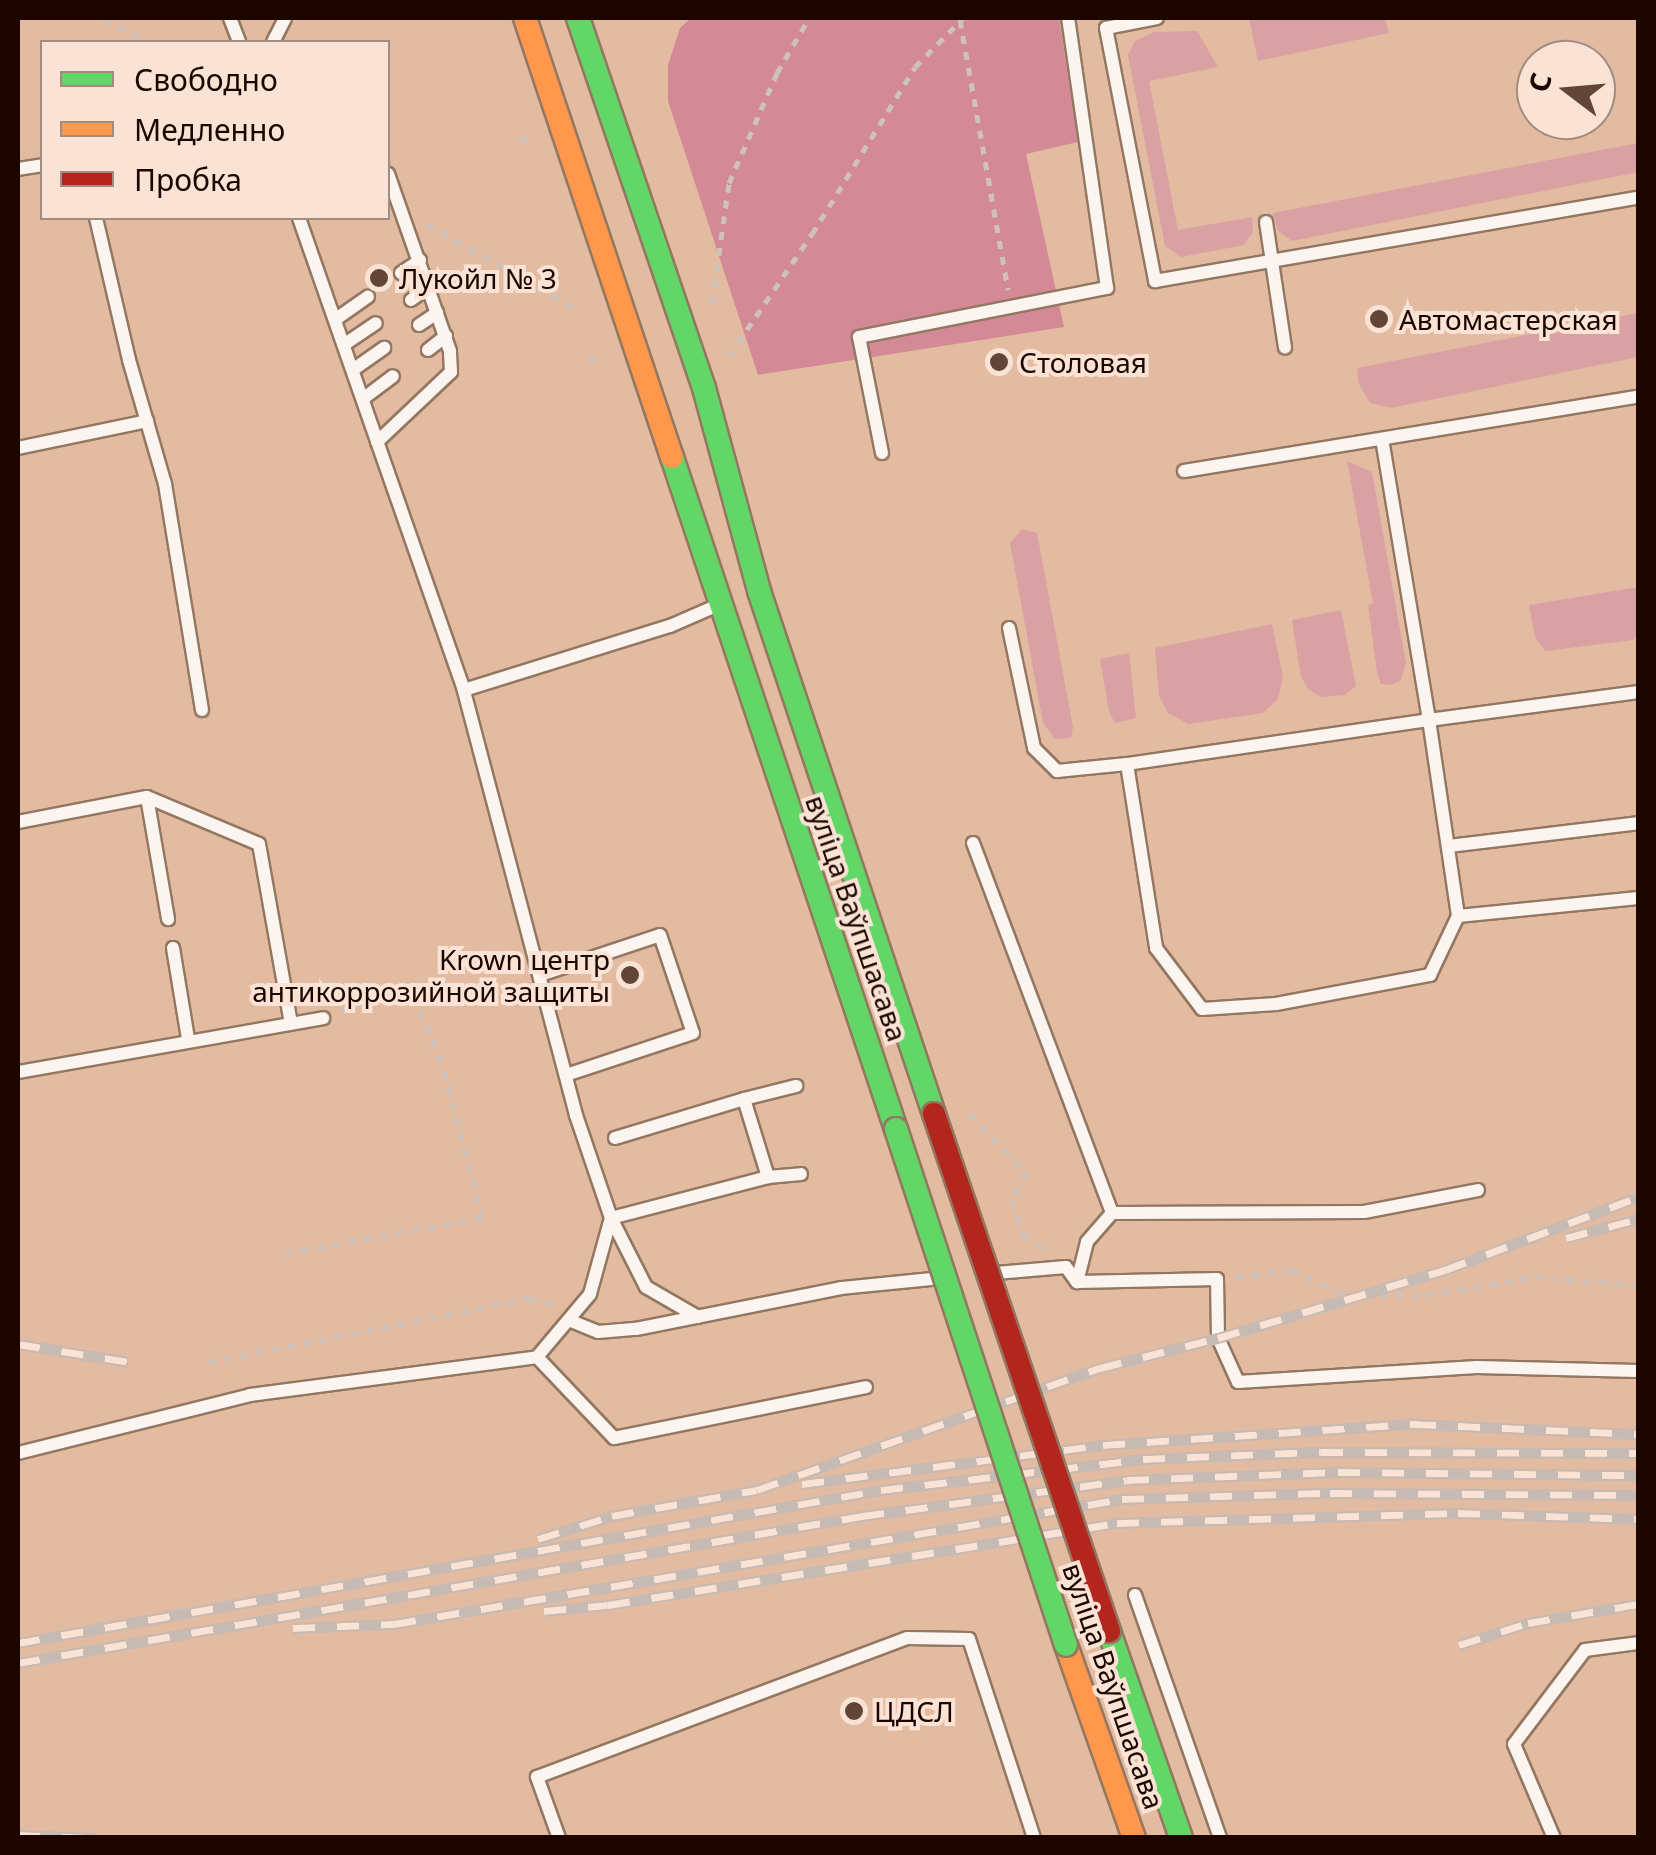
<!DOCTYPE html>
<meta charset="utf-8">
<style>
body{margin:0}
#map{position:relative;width:1656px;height:1855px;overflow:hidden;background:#e2bba1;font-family:"Noto Sans",sans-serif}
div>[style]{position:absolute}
.green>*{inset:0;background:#d9a1a4}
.forest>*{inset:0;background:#d38a96}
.path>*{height:5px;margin-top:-2.5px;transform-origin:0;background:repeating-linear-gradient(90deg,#cec2ba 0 8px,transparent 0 16px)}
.roads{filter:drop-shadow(2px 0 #947761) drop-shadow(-2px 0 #947761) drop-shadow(0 2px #947761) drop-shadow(0 -2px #947761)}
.lane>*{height:12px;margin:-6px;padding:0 6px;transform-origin:6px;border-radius:6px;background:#fbf5f1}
.fast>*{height:22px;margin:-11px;padding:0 11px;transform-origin:11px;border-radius:11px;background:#63d668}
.slow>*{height:22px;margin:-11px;padding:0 11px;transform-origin:11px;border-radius:11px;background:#ff974d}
.rail>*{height:11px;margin-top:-5.5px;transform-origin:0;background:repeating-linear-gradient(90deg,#fae3d5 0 22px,#c6bab4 0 44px);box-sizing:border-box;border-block:2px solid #c6bab4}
.bridges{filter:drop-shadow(2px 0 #947761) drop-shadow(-2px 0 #947761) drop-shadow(0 2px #947761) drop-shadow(0 -2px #947761)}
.fast-bridge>*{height:22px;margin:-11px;padding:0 11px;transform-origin:11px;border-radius:11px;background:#63d668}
.jam-bridge>*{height:22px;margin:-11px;padding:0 11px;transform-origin:11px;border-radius:11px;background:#b3261e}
.dots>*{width:28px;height:28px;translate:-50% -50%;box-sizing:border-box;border:5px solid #fae3d5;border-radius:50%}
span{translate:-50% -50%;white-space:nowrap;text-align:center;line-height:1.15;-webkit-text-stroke:8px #fae3d5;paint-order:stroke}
.poi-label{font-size:28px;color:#1e0600}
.left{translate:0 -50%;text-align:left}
.right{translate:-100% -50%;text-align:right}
.street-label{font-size:28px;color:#1e0600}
.frame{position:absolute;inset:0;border:20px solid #1e0600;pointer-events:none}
.legend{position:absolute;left:40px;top:40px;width:350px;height:180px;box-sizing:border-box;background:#fae3d5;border:2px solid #a28b80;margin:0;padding:12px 18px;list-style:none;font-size:30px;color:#1e0600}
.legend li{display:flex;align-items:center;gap:20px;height:50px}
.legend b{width:50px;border:2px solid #a28b80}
.north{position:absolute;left:1516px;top:40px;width:100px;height:100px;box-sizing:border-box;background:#fae3d5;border:2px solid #a28b80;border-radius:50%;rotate:286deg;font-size:28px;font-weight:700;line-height:40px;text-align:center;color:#1e0600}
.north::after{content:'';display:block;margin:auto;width:35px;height:45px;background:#634538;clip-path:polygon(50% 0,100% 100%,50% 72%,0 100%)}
</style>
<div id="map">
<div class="green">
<div style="clip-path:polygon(1249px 18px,1385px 18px,1389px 33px,1258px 61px)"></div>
<div style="clip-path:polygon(1197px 31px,1218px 67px,1149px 81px,1178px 230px,1252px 217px,1253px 232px,1244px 245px,1181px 257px,1165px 246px,1128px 55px,1135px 41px,1154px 32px)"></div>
<div style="clip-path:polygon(1638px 143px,1638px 172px,1292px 241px,1278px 231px,1273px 213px)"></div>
<div style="clip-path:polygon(1638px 313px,1638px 357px,1391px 408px,1370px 403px,1359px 384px,1357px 368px)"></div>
<div style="clip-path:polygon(1347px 461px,1372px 472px,1406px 663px,1401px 680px,1392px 685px,1381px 684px,1377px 672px,1368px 605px,1373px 603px)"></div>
<div style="clip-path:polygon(1022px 529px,1037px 533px,1073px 727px,1071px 738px,1055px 739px,1043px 723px,1010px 543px)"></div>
<div style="clip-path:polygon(1638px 587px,1638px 636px,1633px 640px,1545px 651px,1535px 637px,1529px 605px)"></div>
<div style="clip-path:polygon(1341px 610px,1356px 686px,1345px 695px,1321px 697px,1309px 690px,1301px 677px,1292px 620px)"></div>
<div style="clip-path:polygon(1272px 624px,1283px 677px,1278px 699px,1263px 713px,1188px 724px,1168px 713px,1159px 695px,1155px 648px)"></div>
<div style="clip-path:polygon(1129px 653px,1136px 718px,1115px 723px,1109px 712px,1100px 659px)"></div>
</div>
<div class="forest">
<div style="clip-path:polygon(691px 18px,1059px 18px,1078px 142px,1026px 154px,1064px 327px,758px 375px,668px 101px,668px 65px,680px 28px)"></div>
</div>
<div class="path">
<div style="left:104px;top:18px;width:49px;rotate:29.2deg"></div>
<div style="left:960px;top:20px;width:274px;rotate:79.9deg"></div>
<div style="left:520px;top:140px;width:12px;rotate:-20deg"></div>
<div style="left:427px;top:224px;width:167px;rotate:29.5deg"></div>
<div style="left:712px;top:303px;width:121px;rotate:-81.9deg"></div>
<div style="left:729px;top:183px;width:120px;rotate:-66.4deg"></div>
<div style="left:777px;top:73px;width:64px;rotate:-59.8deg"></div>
<div style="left:729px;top:356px;width:148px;rotate:-55.8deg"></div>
<div style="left:812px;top:234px;width:196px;rotate:-58.3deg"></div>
<div style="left:915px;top:67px;width:69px;rotate:-45.6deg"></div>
<div style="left:588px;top:361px;width:17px;rotate:-21deg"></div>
<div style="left:970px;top:1114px;width:81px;rotate:46deg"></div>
<div style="left:1026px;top:1172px;width:31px;rotate:117deg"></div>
<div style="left:1012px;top:1200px;width:36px;rotate:72deg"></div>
<div style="left:1023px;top:1234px;width:27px;rotate:36deg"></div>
<div style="left:285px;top:1253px;width:200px;rotate:-10.1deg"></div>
<div style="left:482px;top:1218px;width:161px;rotate:-104.4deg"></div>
<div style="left:442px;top:1062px;width:83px;rotate:-113.5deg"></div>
<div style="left:409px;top:986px;width:74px;rotate:159.4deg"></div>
<div style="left:1235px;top:1277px;width:56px;rotate:-7.1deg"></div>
<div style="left:1291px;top:1270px;width:63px;rotate:24.5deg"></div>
<div style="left:1348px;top:1296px;width:78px;rotate:-0.7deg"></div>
<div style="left:1426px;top:1295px;width:109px;rotate:-9.5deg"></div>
<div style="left:1534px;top:1277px;width:104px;rotate:4.4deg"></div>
<div style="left:209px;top:1362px;width:327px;rotate:-11.3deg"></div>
<div style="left:530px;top:1298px;width:28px;rotate:15deg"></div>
</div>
<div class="roads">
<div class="lane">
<div style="left:230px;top:18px;width:26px;rotate:69deg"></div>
<div style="left:1157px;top:18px;width:52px;rotate:168.9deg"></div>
<div style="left:1106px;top:28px;width:258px;rotate:79deg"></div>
<div style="left:1155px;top:281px;width:490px;rotate:-9.8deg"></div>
<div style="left:273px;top:42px;width:27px;rotate:-63deg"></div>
<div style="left:18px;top:169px;width:24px;rotate:-9deg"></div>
<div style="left:96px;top:218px;width:146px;rotate:76.9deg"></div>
<div style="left:129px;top:360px;width:129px;rotate:73.8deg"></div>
<div style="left:165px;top:484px;width:229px;rotate:80.7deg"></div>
<div style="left:299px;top:218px;width:500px;rotate:70.73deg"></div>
<div style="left:464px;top:690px;width:216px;rotate:-17.3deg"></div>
<div style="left:670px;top:626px;width:50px;rotate:-23.5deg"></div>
<div style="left:1266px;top:222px;width:127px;rotate:81.4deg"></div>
<div style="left:401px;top:273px;width:23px;rotate:-34deg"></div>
<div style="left:411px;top:300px;width:22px;rotate:-36deg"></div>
<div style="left:336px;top:319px;width:39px;rotate:-35deg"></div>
<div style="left:419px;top:325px;width:22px;rotate:-34deg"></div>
<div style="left:345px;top:344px;width:37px;rotate:-34deg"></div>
<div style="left:428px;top:350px;width:23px;rotate:-38deg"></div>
<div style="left:354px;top:369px;width:37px;rotate:-35deg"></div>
<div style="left:364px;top:398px;width:36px;rotate:-37deg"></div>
<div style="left:1382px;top:439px;width:285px;rotate:80.5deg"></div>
<div style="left:1429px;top:720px;width:305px;rotate:171.7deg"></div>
<div style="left:1127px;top:764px;width:186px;rotate:81deg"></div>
<div style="left:1156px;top:948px;width:76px;rotate:53deg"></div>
<div style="left:1202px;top:1009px;width:74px;rotate:-3.9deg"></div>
<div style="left:1276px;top:1004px;width:157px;rotate:-10.7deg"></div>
<div style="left:1430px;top:975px;width:65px;rotate:-64.6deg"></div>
<div style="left:1458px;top:916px;width:198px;rotate:-98.4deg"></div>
<div style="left:1429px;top:720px;width:211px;rotate:-7.6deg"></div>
<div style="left:377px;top:442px;width:102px;rotate:-43.4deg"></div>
<div style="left:451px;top:372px;width:21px;rotate:-93deg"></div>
<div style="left:450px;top:351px;width:188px;rotate:-109.3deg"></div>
<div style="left:18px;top:448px;width:132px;rotate:-11.8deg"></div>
<div style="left:882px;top:453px;width:118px;rotate:-101.2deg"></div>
<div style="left:859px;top:337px;width:253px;rotate:-11.2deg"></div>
<div style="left:1107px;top:288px;width:273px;rotate:-98.2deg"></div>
<div style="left:1184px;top:471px;width:460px;rotate:-9.3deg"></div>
<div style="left:1009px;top:628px;width:123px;rotate:78.2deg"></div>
<div style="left:1034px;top:748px;width:33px;rotate:45deg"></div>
<div style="left:1057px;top:771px;width:70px;rotate:-5.7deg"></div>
<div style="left:147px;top:797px;width:124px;rotate:80.2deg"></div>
<div style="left:18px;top:822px;width:131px;rotate:-11deg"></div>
<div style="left:147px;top:797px;width:121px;rotate:22.8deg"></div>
<div style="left:259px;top:844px;width:182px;rotate:79.9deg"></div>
<div style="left:973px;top:843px;width:395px;rotate:69.4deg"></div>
<div style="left:1112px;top:1213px;width:38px;rotate:131deg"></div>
<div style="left:1087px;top:1242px;width:41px;rotate:104deg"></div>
<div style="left:1449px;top:846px;width:190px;rotate:-6.9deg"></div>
<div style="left:1458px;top:916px;width:181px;rotate:-5.7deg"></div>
<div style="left:173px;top:948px;width:92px;rotate:80.6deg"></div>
<div style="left:540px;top:975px;width:126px;rotate:-18.4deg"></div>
<div style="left:660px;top:935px;width:103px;rotate:71.4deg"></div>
<div style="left:693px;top:1033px;width:134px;rotate:161.7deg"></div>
<div style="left:18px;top:1072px;width:310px;rotate:-10deg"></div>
<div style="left:744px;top:1099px;width:54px;rotate:-14deg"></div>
<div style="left:615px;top:1138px;width:135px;rotate:-16.8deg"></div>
<div style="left:744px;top:1099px;width:82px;rotate:72.9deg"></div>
<div style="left:1112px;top:1213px;width:252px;rotate:-0.2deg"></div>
<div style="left:1364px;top:1212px;width:116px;rotate:-10.9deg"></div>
<div style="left:996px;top:1273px;width:70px;rotate:-4.9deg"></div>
<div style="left:1066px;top:1267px;width:19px;rotate:54deg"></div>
<div style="left:1077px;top:1282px;width:140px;rotate:-1.2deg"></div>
<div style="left:1217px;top:1279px;width:59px;rotate:89deg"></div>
<div style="left:1218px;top:1338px;width:48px;rotate:65.6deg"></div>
<div style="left:1238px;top:1382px;width:239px;rotate:-3.6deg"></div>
<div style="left:1477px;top:1367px;width:161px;rotate:1.4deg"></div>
<div style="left:698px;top:1317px;width:60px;rotate:-150deg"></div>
<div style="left:646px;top:1287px;width:77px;rotate:-116.9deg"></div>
<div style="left:611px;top:1218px;width:162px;rotate:-14.6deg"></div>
<div style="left:768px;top:1177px;width:33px;rotate:-5deg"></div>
<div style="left:571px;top:1321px;width:29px;rotate:22deg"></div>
<div style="left:598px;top:1332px;width:38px;rotate:-5deg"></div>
<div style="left:636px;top:1329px;width:209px;rotate:-11.3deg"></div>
<div style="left:841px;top:1288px;width:100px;rotate:-5.7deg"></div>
<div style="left:537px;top:1357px;width:112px;rotate:46.5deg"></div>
<div style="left:614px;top:1438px;width:257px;rotate:-11.4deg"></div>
<div style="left:18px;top:1453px;width:239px;rotate:-14deg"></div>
<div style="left:250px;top:1395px;width:290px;rotate:-7.5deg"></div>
<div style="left:537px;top:1357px;width:82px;rotate:-49.9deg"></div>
<div style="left:590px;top:1294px;width:79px;rotate:-74.6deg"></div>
<div style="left:611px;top:1218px;width:109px;rotate:-108.8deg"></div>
<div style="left:576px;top:1115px;width:440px;rotate:-104.8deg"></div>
<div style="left:1135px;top:1595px;width:257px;rotate:70.7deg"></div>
<div style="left:559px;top:1838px;width:65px;rotate:-109.8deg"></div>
<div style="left:537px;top:1777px;width:395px;rotate:-20.6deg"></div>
<div style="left:907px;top:1638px;width:62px;rotate:0.9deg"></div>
<div style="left:969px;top:1639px;width:209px;rotate:71.9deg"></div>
<div style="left:1554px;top:1838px;width:102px;rotate:-113.1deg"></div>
<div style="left:1514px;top:1744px;width:118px;rotate:-52.9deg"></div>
<div style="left:1585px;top:1650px;width:53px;rotate:-7.5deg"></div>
</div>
<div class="fast">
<div style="left:578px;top:18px;width:391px;rotate:71.2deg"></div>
<div style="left:704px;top:388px;width:210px;rotate:74.8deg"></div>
<div style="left:759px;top:591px;width:552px;rotate:71.5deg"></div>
<div style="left:672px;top:457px;width:708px;rotate:71.57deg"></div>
<div style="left:1109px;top:1631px;width:219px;rotate:70.8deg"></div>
</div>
<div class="slow">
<div style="left:525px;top:18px;width:463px;rotate:71.5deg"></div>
<div style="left:1066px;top:1645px;width:205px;rotate:70.6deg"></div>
</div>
</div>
<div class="rail">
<div style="left:1566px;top:1238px;width:74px;rotate:-14.8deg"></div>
<div style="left:18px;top:1344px;width:112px;rotate:9.2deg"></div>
<div style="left:802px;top:1484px;width:304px;rotate:-7.4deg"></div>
<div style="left:1103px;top:1445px;width:312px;rotate:-3.9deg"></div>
<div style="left:1414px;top:1424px;width:224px;rotate:2.6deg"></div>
<div style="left:538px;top:1539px;width:77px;rotate:-17.3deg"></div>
<div style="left:612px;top:1516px;width:147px;rotate:-10.2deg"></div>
<div style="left:757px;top:1490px;width:364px;rotate:-19.6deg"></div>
<div style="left:1100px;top:1368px;width:122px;rotate:-14.3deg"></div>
<div style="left:1218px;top:1338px;width:237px;rotate:-16.7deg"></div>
<div style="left:1445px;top:1270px;width:206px;rotate:-20.7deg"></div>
<div style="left:544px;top:1611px;width:64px;rotate:-5.4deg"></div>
<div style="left:608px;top:1605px;width:516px;rotate:-9.15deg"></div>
<div style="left:1117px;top:1523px;width:341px;rotate:-1.7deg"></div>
<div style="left:1458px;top:1513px;width:180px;rotate:1.9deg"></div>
<div style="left:293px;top:1628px;width:101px;rotate:-2.3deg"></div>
<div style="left:394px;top:1624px;width:739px;rotate:-9.74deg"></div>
<div style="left:1122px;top:1499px;width:208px;rotate:-1.7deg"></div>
<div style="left:1330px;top:1493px;width:308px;rotate:0.4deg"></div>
<div style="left:18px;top:1643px;width:876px;rotate:-10.05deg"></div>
<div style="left:881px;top:1490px;width:264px;rotate:-6.7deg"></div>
<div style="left:1143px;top:1459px;width:178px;rotate:-2.3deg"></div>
<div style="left:1321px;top:1452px;width:317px;rotate:0.2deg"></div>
<div style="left:1459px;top:1645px;width:72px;rotate:-17.7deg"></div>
<div style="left:1528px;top:1623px;width:112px;rotate:-9.8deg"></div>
<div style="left:18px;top:1663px;width:857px;rotate:-9.88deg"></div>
<div style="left:862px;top:1516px;width:267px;rotate:-7.7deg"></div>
<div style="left:1127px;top:1480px;width:211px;rotate:-2.2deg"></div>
<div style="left:1338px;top:1472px;width:300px;rotate:0.6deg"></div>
<div style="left:18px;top:1835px;width:78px;rotate:2.2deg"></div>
</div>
<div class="bridges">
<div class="fast-bridge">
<div style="left:896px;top:1129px;width:543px;rotate:71.77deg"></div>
</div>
<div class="jam-bridge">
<div style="left:934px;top:1114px;width:546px;rotate:71.3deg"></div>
</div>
</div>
<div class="dots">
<div style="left:379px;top:278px;background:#634538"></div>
<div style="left:1379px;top:319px;background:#634538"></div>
<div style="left:999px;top:362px;background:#634538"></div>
<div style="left:630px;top:975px;background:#634538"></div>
<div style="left:854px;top:1711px;background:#634538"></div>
</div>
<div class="poi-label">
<span class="left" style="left:399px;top:278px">Лукойл № 3</span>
<span class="left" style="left:1399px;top:319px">Автомастерская</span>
<span class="left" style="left:1019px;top:362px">Столовая</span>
<span class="right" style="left:610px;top:975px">Krown центр<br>антикоррозийной защиты</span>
<span class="left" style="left:874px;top:1711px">ЦДСЛ</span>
</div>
<div class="street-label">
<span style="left:857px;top:918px;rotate:71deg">вуліца Ваўпшасава</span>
<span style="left:1114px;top:1686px;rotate:71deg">вуліца Ваўпшасава</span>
</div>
<div class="frame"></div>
<ul class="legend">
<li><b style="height:12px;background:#63d668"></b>Свободно</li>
<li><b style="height:12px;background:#ff974d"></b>Медленно</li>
<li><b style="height:12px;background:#b3261e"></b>Пробка</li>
</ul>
<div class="north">С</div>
</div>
